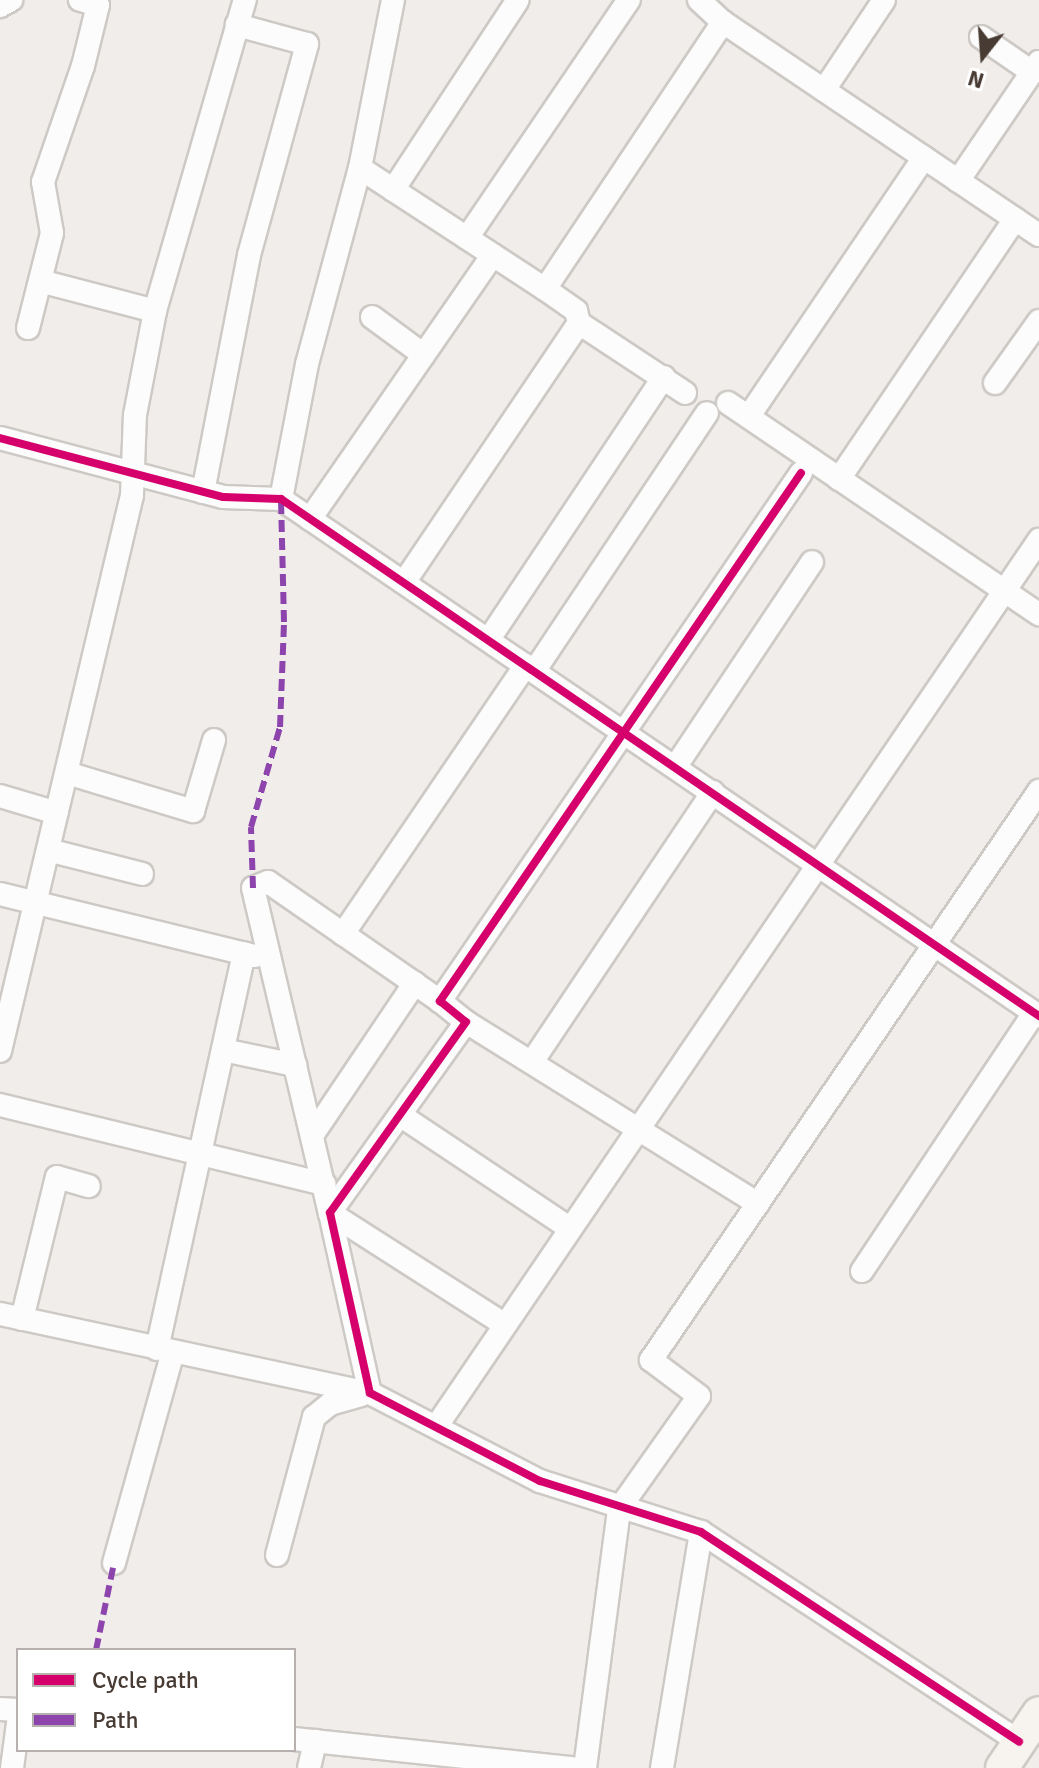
<!DOCTYPE html>
<style>
body{margin:0}
#map{position:relative;width:1039px;height:1768px;overflow:hidden;background:#f0edea;font-family:Signika,sans-serif}
div>[style]{position:absolute}
.roads{filter:drop-shadow(2px 0 #cdc9c5) drop-shadow(-2px 0 #cdc9c5) drop-shadow(0 2px #cdc9c5) drop-shadow(0 -2px #cdc9c5)}
.minor>*{height:22px;margin:-11px;padding:0 11px;transform-origin:11px;border-radius:11px;background:#fdfcfc}
.secondary>*{height:32px;margin:-16px;padding:0 16px;transform-origin:16px;border-radius:16px;background:#f7f3ee}
.quiet>*{height:6px;margin-top:-3px;transform-origin:0;background:repeating-linear-gradient(90deg,#8e44ad 0 12px,transparent 0 18px)}
.cycleway>*{height:8px;margin:-4px;padding:0 4px;transform-origin:4px;border-radius:4px;background:#d6006c}
span{translate:-50% -50%;white-space:nowrap;text-align:center;line-height:1.15;-webkit-text-stroke:6px #fff;paint-order:stroke}
.legend{position:absolute;left:16px;top:1648px;width:280px;height:104px;box-sizing:border-box;background:#fff;border:2px solid #b6b1ae;margin:0;padding:10px 14px;list-style:none;font-size:24px;color:#483b34}
.legend li{display:flex;align-items:center;gap:16px;height:40px}
.legend b{width:40px;border:2px solid #b6b1ae}
.north{position:absolute;left:943px;top:16px;width:80px;height:80px;-webkit-text-stroke:6px #fff;paint-order:stroke;rotate:197deg;font-size:22px;font-weight:700;line-height:32px;text-align:center;color:#483b34}
.north::after{content:'';display:block;margin:auto;width:28px;height:36px;background:#483b34;clip-path:polygon(50% 0,100% 100%,50% 72%,0 100%)}
</style>
<div id="map">
<div class="roads">
<div class="minor">
<div style="left:699px;top:0;width:33px;rotate:43deg"></div>
<div style="left:723px;top:22px;width:381px;rotate:34deg"></div>
<div style="left:0;top:6px;width:13px;rotate:-29deg"></div>
<div style="left:981px;top:37px;width:62px;rotate:34.5deg"></div>
<div style="left:824px;top:90px;width:108px;rotate:-56.3deg"></div>
<div style="left:360px;top:168px;width:221px;rotate:33.2deg"></div>
<div style="left:545px;top:289px;width:38px;rotate:35deg"></div>
<div style="left:576px;top:311px;width:12px;rotate:76deg"></div>
<div style="left:579px;top:323px;width:313px;rotate:124deg"></div>
<div style="left:958px;top:181px;width:144px;rotate:-55.8deg"></div>
<div style="left:393px;top:190px;width:227px;rotate:-56.7deg"></div>
<div style="left:467px;top:238px;width:288px;rotate:-55.8deg"></div>
<div style="left:40px;top:281px;width:119px;rotate:14.6deg"></div>
<div style="left:545px;top:289px;width:321px;rotate:-56.3deg"></div>
<div style="left:372px;top:317px;width:64px;rotate:36.2deg"></div>
<div style="left:579px;top:323px;width:127px;rotate:33.4deg"></div>
<div style="left:28px;top:328px;width:98px;rotate:-75.8deg"></div>
<div style="left:52px;top:233px;width:52px;rotate:-100deg"></div>
<div style="left:43px;top:182px;width:123px;rotate:-71deg"></div>
<div style="left:83px;top:66px;width:63px;rotate:-76.2deg"></div>
<div style="left:98px;top:5px;width:19px;rotate:-164deg"></div>
<div style="left:995px;top:383px;width:76px;rotate:-54.6deg"></div>
<div style="left:728px;top:403px;width:376px;rotate:34.2deg"></div>
<div style="left:749px;top:416px;width:312px;rotate:-55.9deg"></div>
<div style="left:0;top:438px;width:231px;rotate:14.8deg"></div>
<div style="left:223px;top:497px;width:58px;rotate:2deg"></div>
<div style="left:281px;top:499px;width:918px;rotate:34.3deg"></div>
<div style="left:801px;top:473px;width:640px;rotate:124.36deg"></div>
<div style="left:440px;top:1001px;width:33px;rotate:39deg"></div>
<div style="left:466px;top:1022px;width:234px;rotate:125.5deg"></div>
<div style="left:330px;top:1213px;width:184px;rotate:77.5deg"></div>
<div style="left:370px;top:1393px;width:191px;rotate:27.4deg"></div>
<div style="left:540px;top:1481px;width:169px;rotate:17.6deg"></div>
<div style="left:701px;top:1532px;width:381px;rotate:33.4deg"></div>
<div style="left:839px;top:479px;width:314px;rotate:-55.9deg"></div>
<div style="left:203px;top:492px;width:241px;rotate:-79deg"></div>
<div style="left:249px;top:255px;width:219px;rotate:-74.6deg"></div>
<div style="left:307px;top:44px;width:73px;rotate:-164.8deg"></div>
<div style="left:281px;top:499px;width:137px;rotate:-79.1deg"></div>
<div style="left:307px;top:364px;width:203px;rotate:-74.9deg"></div>
<div style="left:360px;top:168px;width:171px;rotate:-78.9deg"></div>
<div style="left:310px;top:519px;width:321px;rotate:-55.3deg"></div>
<div style="left:489px;top:639px;width:315px;rotate:-56.3deg"></div>
<div style="left:535px;top:670px;width:309px;rotate:-56.2deg"></div>
<div style="left:676px;top:766px;width:245px;rotate:-56.3deg"></div>
<div style="left:67px;top:773px;width:132px;rotate:16.8deg"></div>
<div style="left:193px;top:811px;width:74px;rotate:-73.5deg"></div>
<div style="left:0;top:796px;width:59px;rotate:16.6deg"></div>
<div style="left:48px;top:850px;width:97px;rotate:14.3deg"></div>
<div style="left:0;top:894px;width:262px;rotate:13.7deg"></div>
<div style="left:343px;top:934px;width:325px;rotate:-55.8deg"></div>
<div style="left:440px;top:1001px;width:209px;rotate:-145.3deg"></div>
<div style="left:268px;top:882px;width:16px;rotate:158deg"></div>
<div style="left:253px;top:888px;width:334px;rotate:76.7deg"></div>
<div style="left:330px;top:1213px;width:204px;rotate:32.6deg"></div>
<div style="left:466px;top:1022px;width:344px;rotate:31.9deg"></div>
<div style="left:223px;top:1050px;width:74px;rotate:11.8deg"></div>
<div style="left:0;top:1051px;width:571px;rotate:-76.64deg"></div>
<div style="left:132px;top:495px;width:80px;rotate:-87.9deg"></div>
<div style="left:135px;top:415px;width:106px;rotate:-79.1deg"></div>
<div style="left:155px;top:311px;width:324px;rotate:-73.9deg"></div>
<div style="left:532px;top:1062px;width:325px;rotate:-56.2deg"></div>
<div style="left:0;top:1105px;width:334px;rotate:13.7deg"></div>
<div style="left:400px;top:1115px;width:202px;rotate:33.7deg"></div>
<div style="left:313px;top:1134px;width:182px;rotate:-56deg"></div>
<div style="left:862px;top:1271px;width:310px;rotate:-56.3deg"></div>
<div style="left:0;top:1314px;width:378px;rotate:12.1deg"></div>
<div style="left:22px;top:1319px;width:146px;rotate:-76.2deg"></div>
<div style="left:57px;top:1177px;width:33px;rotate:16deg"></div>
<div style="left:157px;top:1349px;width:405px;rotate:-77.6deg"></div>
<div style="left:436px;top:1427px;width:1073px;rotate:-55.79deg"></div>
<div style="left:277px;top:1555px;width:143px;rotate:-75deg"></div>
<div style="left:314px;top:1417px;width:21px;rotate:-39deg"></div>
<div style="left:330px;top:1404px;width:32px;rotate:-16deg"></div>
<div style="left:114px;top:1563px;width:219px;rotate:-74.4deg"></div>
<div style="left:0;top:1709px;width:18px;rotate:3deg"></div>
<div style="left:294px;top:1739px;width:280px;rotate:6deg"></div>
<div style="left:12px;top:1768px;width:45px;rotate:-82.4deg"></div>
<div style="left:309px;top:1768px;width:28px;rotate:-77deg"></div>
<div style="left:585px;top:1768px;width:261px;rotate:-82.5deg"></div>
<div style="left:619px;top:1509px;width:138px;rotate:-54.7deg"></div>
<div style="left:699px;top:1396px;width:60px;rotate:-143.1deg"></div>
<div style="left:651px;top:1360px;width:689px;rotate:-55.71deg"></div>
<div style="left:662px;top:1768px;width:239px;rotate:-80.6deg"></div>
</div>
<div class="secondary">
<div style="left:1002px;top:1768px;width:66px;rotate:-56.1deg"></div>
</div>
</div>
<div class="quiet">
<div style="left:253px;top:888px;width:61px;rotate:-91.9deg"></div>
<div style="left:251px;top:827px;width:104px;rotate:-73.8deg"></div>
<div style="left:280px;top:727px;width:105px;rotate:-87.8deg"></div>
<div style="left:284px;top:622px;width:123px;rotate:-91.4deg"></div>
<div style="left:96px;top:1650px;width:89px;rotate:-78.3deg"></div>
</div>
<div class="cycleway">
<div style="left:0;top:438px;width:231px;rotate:14.8deg"></div>
<div style="left:223px;top:497px;width:58px;rotate:2deg"></div>
<div style="left:281px;top:499px;width:918px;rotate:34.3deg"></div>
<div style="left:801px;top:473px;width:640px;rotate:124.36deg"></div>
<div style="left:440px;top:1001px;width:33px;rotate:39deg"></div>
<div style="left:466px;top:1022px;width:234px;rotate:125.5deg"></div>
<div style="left:330px;top:1213px;width:184px;rotate:77.5deg"></div>
<div style="left:370px;top:1393px;width:191px;rotate:27.4deg"></div>
<div style="left:540px;top:1481px;width:169px;rotate:17.6deg"></div>
<div style="left:701px;top:1532px;width:381px;rotate:33.4deg"></div>
</div>
<ul class="legend">
<li><b style="height:10px;background:#d6006c"></b>Cycle path</li>
<li><b style="height:10px;background:#8e44ad"></b>Path</li>
</ul>
<div class="north">N</div>
</div>
